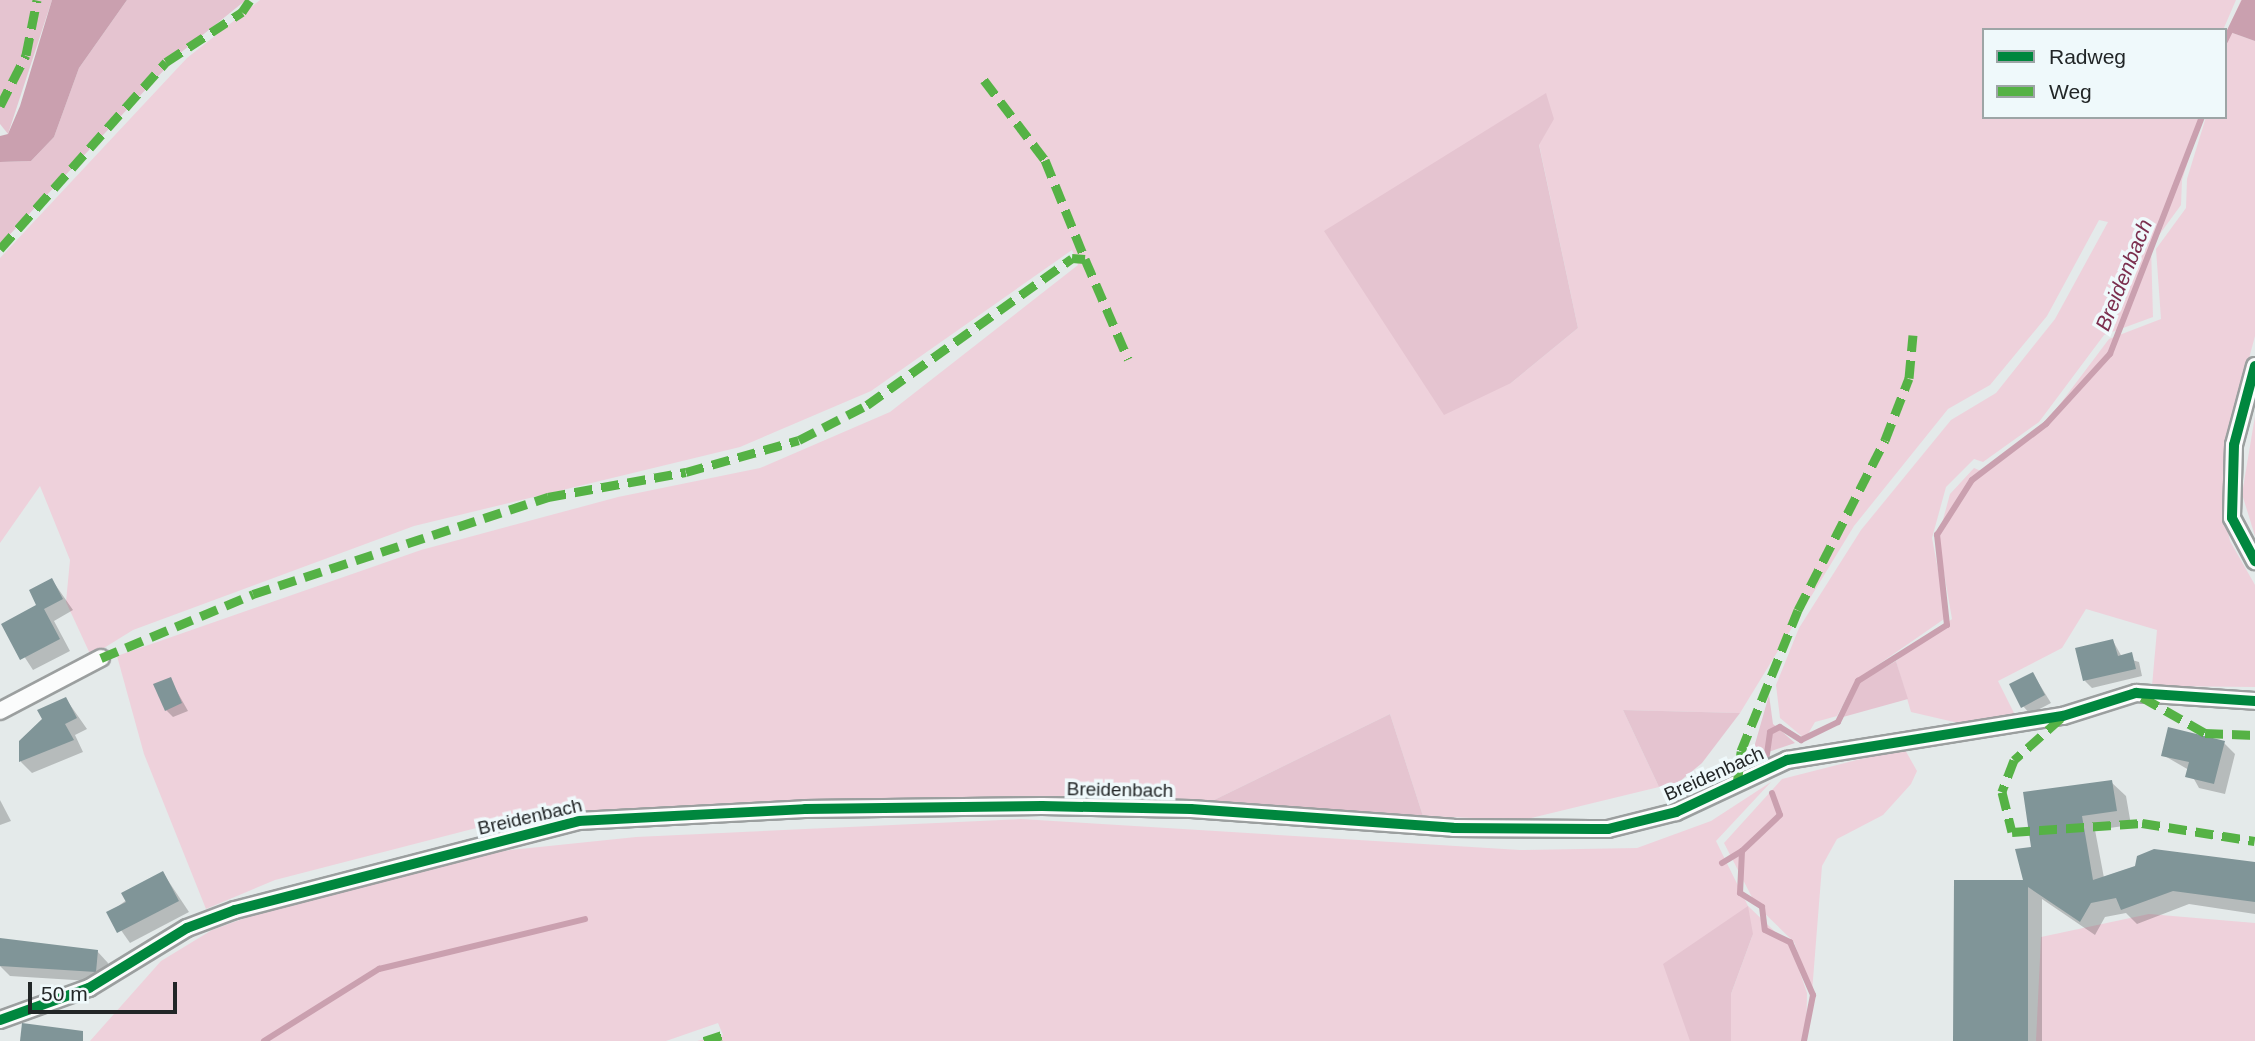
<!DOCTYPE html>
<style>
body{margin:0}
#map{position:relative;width:2255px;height:1041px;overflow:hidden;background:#e4eaea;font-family:Arial,sans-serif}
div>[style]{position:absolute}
.green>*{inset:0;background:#eed1db}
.forest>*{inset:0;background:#e5c4d0}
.water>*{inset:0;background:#caa0af}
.shadow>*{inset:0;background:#0003}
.stream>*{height:6px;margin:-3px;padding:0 3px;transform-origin:3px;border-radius:3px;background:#caa0af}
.building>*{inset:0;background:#809598}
.roads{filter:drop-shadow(2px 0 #9b9f9f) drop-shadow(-2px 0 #9b9f9f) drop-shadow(0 2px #9b9f9f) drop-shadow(0 -2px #9b9f9f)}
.street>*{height:16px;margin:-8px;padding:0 8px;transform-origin:8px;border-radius:8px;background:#fbfcfc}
.quiet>*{height:9px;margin-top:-4.5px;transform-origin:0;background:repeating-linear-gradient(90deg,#55b245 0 18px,transparent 0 27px)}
.cycleway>*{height:10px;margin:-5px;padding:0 5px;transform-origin:5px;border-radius:5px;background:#00873e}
span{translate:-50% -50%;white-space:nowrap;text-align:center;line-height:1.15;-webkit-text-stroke:7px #eff9fb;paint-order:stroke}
.street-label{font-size:19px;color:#222627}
.water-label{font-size:21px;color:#7b2e4e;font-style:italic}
.legend{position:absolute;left:1982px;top:28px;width:245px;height:91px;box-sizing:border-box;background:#eff9fb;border:2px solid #9da5a6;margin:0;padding:9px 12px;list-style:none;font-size:21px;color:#222627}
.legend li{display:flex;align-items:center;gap:14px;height:35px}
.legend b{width:35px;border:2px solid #9da5a6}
.scale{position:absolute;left:28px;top:982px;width:149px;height:32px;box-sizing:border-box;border:4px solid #222627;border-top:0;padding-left:9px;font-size:21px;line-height:24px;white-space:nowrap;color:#222627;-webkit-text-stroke:5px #eff9fb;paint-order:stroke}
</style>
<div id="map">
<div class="green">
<div style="clip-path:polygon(evenodd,260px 0,2236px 0,2223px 30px,1984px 30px,1984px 117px,2202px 117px,2182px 180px,2181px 205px,2151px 246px,2153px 317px,2104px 335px,2039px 422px,1983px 462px,1974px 459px,1946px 487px,1932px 538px,1947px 617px,1856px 680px,1837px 716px,1815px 722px,1805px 739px,1780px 718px,1776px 685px,1799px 628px,1861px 530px,1951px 420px,1996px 393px,2055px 319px,2108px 222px,2099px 220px,2047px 316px,1990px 385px,1948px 409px,1854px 526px,1740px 713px,1623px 710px,1659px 787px,1523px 820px,1423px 816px,1390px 714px,1208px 803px,885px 801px,635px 810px,484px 826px,275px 880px,206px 909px,144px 754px,117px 656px,421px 550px,618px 497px,760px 468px,890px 412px,1078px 265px,1072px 250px,871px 391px,740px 447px,414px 526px,133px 630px,91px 656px,66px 602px,70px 560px,40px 486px,0 543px,0 258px,187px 58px,260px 0,1554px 118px,1539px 144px,1578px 328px,1511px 383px,1325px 231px,1554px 118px)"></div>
<div style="clip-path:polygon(2241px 0,2248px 0,2227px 31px,2255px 41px,2255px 336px,2230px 429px,2222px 501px,2230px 541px,2255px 585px,2255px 687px,2152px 686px,2157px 630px,2086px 609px,2062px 648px,1998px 681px,2017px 719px,1967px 725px,1911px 712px,1896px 661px,1952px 619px,1938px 538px,1950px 494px,1974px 468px,1981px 471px,2042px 428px,2109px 339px,2161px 319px,2156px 249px,2186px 208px,2187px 179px,2206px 117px,2225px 117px,2225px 36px,2227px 31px)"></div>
<div style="clip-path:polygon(2255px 416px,2255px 536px,2242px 494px)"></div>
<div style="clip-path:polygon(1904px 748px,1917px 771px,1911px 784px,1883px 815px,1837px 839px,1822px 866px,1812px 992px,1794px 942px,1756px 905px,1724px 843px,1782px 779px)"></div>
<div style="clip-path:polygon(1771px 782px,1716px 841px,1748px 906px,1791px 947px,1807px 993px,1806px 1041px,1731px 1041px,1731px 994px,1753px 934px,1690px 1041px,697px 1041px,723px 1035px,718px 1023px,666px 1041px,90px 1041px,161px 961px,212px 930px,295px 900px,492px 852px,636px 837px,1021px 819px,1520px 850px,1637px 848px,1711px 821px)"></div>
<div style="clip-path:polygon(2149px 914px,2255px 923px,2255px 1041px,2036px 1041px,2041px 937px)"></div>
</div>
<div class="forest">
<div style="clip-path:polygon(0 0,52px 0,8px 134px,0 124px)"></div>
<div style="clip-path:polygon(127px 0,246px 0,179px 54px,0 245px,0 162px,31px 161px,54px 137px,79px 68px)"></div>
<div style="clip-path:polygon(1546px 93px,1554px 119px,1539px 145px,1578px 328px,1511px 383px,1444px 415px,1324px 231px)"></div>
<div style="clip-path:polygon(1896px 661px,1908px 699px,1843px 717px,1859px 682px)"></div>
<div style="clip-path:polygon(1769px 695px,1773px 724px,1795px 743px,1751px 758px)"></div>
<div style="clip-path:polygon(1623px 710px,1740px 713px,1702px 763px,1679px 782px,1659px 787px)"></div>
<div style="clip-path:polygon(1390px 714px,1423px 816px,1208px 803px)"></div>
<div style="clip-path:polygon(1748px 906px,1753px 934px,1731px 994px,1731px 1041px,1690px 1041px,1663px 964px)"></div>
</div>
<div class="water">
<div style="clip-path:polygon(52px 0,127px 0,79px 68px,54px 137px,31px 161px,0 162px,0 136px,8px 134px,20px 106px)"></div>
<div style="clip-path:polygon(2248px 0,2255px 0,2255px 41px,2227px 31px)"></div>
</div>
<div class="shadow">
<div style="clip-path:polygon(52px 580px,73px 610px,54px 621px,70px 651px,33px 670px,3px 624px,39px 605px)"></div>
<div style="clip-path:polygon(2113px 641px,2122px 657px,2139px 662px,2142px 676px,2092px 688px,2085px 681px)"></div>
<div style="clip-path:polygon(2033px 674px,2051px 703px,2030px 714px,2023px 706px)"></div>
<div style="clip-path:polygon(170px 679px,188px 711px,173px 717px,166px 710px)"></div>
<div style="clip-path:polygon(66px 699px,87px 729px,75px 735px,83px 752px,32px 773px,21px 762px,20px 742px)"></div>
<div style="clip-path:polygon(2224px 743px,2235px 754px,2225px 794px,2199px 788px,2189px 770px,2163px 755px)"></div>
<div style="clip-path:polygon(2111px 782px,2126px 796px,2131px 825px,2095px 830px,2104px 878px,2255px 864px,2255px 914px,2189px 904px,2137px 924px,2126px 913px,2105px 917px,2095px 935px,2042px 899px,2042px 1041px,1955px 1041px,2026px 882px,2033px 848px)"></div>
<div style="clip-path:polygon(0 800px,11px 821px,0 825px)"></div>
<div style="clip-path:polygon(163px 873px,189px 912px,130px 943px,109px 913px)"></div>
<div style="clip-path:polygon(0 951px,97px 951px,108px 963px,106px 982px,10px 976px,0 966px)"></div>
</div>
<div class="stream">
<div style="left:2225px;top:41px;width:46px;rotate:-64deg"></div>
<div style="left:1766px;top:761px;width:29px;rotate:-82deg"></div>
<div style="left:1770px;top:732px;width:11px;rotate:-27deg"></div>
<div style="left:1780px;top:727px;width:25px;rotate:32deg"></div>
<div style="left:1801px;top:740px;width:41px;rotate:-25.9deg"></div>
<div style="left:1838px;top:722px;width:46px;rotate:-64deg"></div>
<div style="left:1858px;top:681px;width:105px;rotate:-32.2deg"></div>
<div style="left:1947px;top:625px;width:91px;rotate:-96.3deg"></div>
<div style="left:1937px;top:535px;width:65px;rotate:-57.5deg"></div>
<div style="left:1972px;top:480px;width:93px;rotate:-37.1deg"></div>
<div style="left:2046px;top:424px;width:95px;rotate:-47.6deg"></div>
<div style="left:2110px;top:354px;width:254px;rotate:-68.8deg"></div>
<div style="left:1772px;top:793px;width:23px;rotate:70deg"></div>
<div style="left:1780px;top:815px;width:52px;rotate:136.5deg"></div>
<div style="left:1742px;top:851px;width:42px;rotate:92.7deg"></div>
<div style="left:1740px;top:893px;width:26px;rotate:32deg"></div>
<div style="left:1762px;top:907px;width:23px;rotate:83deg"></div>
<div style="left:1765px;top:930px;width:28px;rotate:26deg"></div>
<div style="left:1790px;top:942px;width:58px;rotate:66.5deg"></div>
<div style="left:1813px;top:995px;width:47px;rotate:101.1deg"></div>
<div style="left:1722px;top:863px;width:23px;rotate:-31deg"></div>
<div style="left:264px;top:1041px;width:136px;rotate:-32.1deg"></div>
<div style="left:379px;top:969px;width:212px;rotate:-13.6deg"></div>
</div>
<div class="building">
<div style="clip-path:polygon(52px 578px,63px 599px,44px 609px,60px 639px,20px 660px,1px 624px,36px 605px,29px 590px)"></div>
<div style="clip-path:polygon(2113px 639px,2118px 656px,2132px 652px,2136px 669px,2083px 681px,2075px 648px)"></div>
<div style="clip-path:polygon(2033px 672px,2045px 695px,2021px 708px,2009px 684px)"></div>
<div style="clip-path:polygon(171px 677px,182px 703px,165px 711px,153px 684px)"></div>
<div style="clip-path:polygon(66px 697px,77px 718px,65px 724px,74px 740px,19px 762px,19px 741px,42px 719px,37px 710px)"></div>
<div style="clip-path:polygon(2168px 727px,2225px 741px,2214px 784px,2185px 777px,2189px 762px,2161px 756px)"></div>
<div style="clip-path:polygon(2112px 780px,2117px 811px,2082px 816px,2093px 880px,2135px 866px,2137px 856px,2154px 849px,2255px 862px,2255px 902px,2173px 891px,2121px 910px,2116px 898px,2091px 903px,2080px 922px,2028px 887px,2028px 1041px,1953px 1041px,1954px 880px,2023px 880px,2015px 849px,2031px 847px,2023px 792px)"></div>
<div style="clip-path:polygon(163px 871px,179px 901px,117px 933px,106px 912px,126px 902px,121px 893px)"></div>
<div style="clip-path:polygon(0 938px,98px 950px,96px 972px,0 966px)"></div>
<div style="clip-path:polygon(22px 1023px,83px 1031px,83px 1041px,20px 1041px)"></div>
</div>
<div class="roads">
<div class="street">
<div style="left:2255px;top:366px;width:82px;rotate:104.9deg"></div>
<div style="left:2234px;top:445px;width:73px;rotate:91.6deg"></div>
<div style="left:2232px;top:518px;width:49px;rotate:61.9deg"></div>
<div style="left:0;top:711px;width:114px;rotate:-27.7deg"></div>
<div style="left:0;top:1020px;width:95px;rotate:-19.8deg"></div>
<div style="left:89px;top:988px;width:115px;rotate:-31.5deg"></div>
<div style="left:187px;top:928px;width:51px;rotate:-20.6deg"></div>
<div style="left:235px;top:910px;width:354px;rotate:-14.5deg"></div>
<div style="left:578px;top:821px;width:227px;rotate:-3deg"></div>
<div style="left:805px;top:809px;width:237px;rotate:-0.7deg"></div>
<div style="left:1042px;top:806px;width:149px;rotate:1.2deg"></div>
<div style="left:1191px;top:809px;width:263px;rotate:4.1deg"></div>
<div style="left:1453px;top:828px;width:155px;rotate:0.4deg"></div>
<div style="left:1608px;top:829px;width:70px;rotate:-14deg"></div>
<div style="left:1676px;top:812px;width:123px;rotate:-25.1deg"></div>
<div style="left:1787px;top:760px;width:279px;rotate:-9.1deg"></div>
<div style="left:2063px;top:716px;width:77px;rotate:-17.5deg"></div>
<div style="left:2136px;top:693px;width:119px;rotate:3.8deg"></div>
</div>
</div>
<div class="quiet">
<div style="left:984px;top:80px;width:101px;rotate:52.7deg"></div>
<div style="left:1045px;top:160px;width:107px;rotate:68deg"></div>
<div style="left:0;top:106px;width:57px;rotate:-63deg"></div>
<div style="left:26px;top:55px;width:56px;rotate:-78.7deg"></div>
<div style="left:0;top:249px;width:250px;rotate:-48.4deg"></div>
<div style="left:166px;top:62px;width:91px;rotate:-33.3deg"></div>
<div style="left:242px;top:12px;width:14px;rotate:-56deg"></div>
<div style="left:101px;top:658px;width:165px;rotate:-22.8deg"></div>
<div style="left:253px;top:594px;width:311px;rotate:-18.2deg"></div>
<div style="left:548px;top:497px;width:140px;rotate:-10.3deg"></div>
<div style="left:686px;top:472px;width:117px;rotate:-15.8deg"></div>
<div style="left:799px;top:440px;width:76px;rotate:-27.2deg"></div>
<div style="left:867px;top:405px;width:252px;rotate:-35.6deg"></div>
<div style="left:1072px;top:258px;width:13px;rotate:4deg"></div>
<div style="left:1085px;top:259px;width:109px;rotate:66.7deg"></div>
<div style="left:2142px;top:697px;width:73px;rotate:29.7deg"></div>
<div style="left:2205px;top:733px;width:50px;rotate:2.3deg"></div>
<div style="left:2061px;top:718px;width:63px;rotate:138.2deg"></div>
<div style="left:2014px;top:760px;width:34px;rotate:111deg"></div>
<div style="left:2002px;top:792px;width:41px;rotate:76deg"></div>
<div style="left:2012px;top:832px;width:130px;rotate:-4deg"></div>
<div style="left:2142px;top:823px;width:114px;rotate:9.1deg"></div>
<div style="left:1737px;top:785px;width:34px;rotate:-83deg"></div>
<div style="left:1741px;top:751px;width:152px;rotate:-68deg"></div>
<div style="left:1798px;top:610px;width:191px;rotate:-62.9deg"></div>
<div style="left:1885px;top:440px;width:66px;rotate:-68.8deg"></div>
<div style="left:1909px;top:378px;width:43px;rotate:-84.7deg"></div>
<div style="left:704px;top:1041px;width:23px;rotate:-18deg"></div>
</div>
<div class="cycleway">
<div style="left:2255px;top:366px;width:82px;rotate:104.9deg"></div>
<div style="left:2234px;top:445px;width:73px;rotate:91.6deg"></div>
<div style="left:2232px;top:518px;width:49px;rotate:61.9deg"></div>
<div style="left:0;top:1020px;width:95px;rotate:-19.8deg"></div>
<div style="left:89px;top:988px;width:115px;rotate:-31.5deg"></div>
<div style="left:187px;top:928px;width:51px;rotate:-20.6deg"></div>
<div style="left:235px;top:910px;width:354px;rotate:-14.5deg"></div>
<div style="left:578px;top:821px;width:227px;rotate:-3deg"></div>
<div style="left:805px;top:809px;width:237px;rotate:-0.7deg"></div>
<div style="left:1042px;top:806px;width:149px;rotate:1.2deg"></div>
<div style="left:1191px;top:809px;width:263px;rotate:4.1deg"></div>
<div style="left:1453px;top:828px;width:155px;rotate:0.4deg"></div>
<div style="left:1608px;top:829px;width:70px;rotate:-14deg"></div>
<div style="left:1676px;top:812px;width:123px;rotate:-25.1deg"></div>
<div style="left:1787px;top:760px;width:279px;rotate:-9.1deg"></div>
<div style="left:2063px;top:716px;width:77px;rotate:-17.5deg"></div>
<div style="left:2136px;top:693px;width:119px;rotate:3.8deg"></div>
</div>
<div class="street-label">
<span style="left:1714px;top:774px;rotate:-24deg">Breidenbach</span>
<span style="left:1120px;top:790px;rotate:1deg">Breidenbach</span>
<span style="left:530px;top:817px;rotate:-13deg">Breidenbach</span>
</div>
<div class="water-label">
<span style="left:2124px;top:275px;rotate:-68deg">Breidenbach</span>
</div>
<ul class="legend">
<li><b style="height:9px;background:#00873e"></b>Radweg</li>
<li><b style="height:9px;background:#55b245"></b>Weg</li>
</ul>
<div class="scale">50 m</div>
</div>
